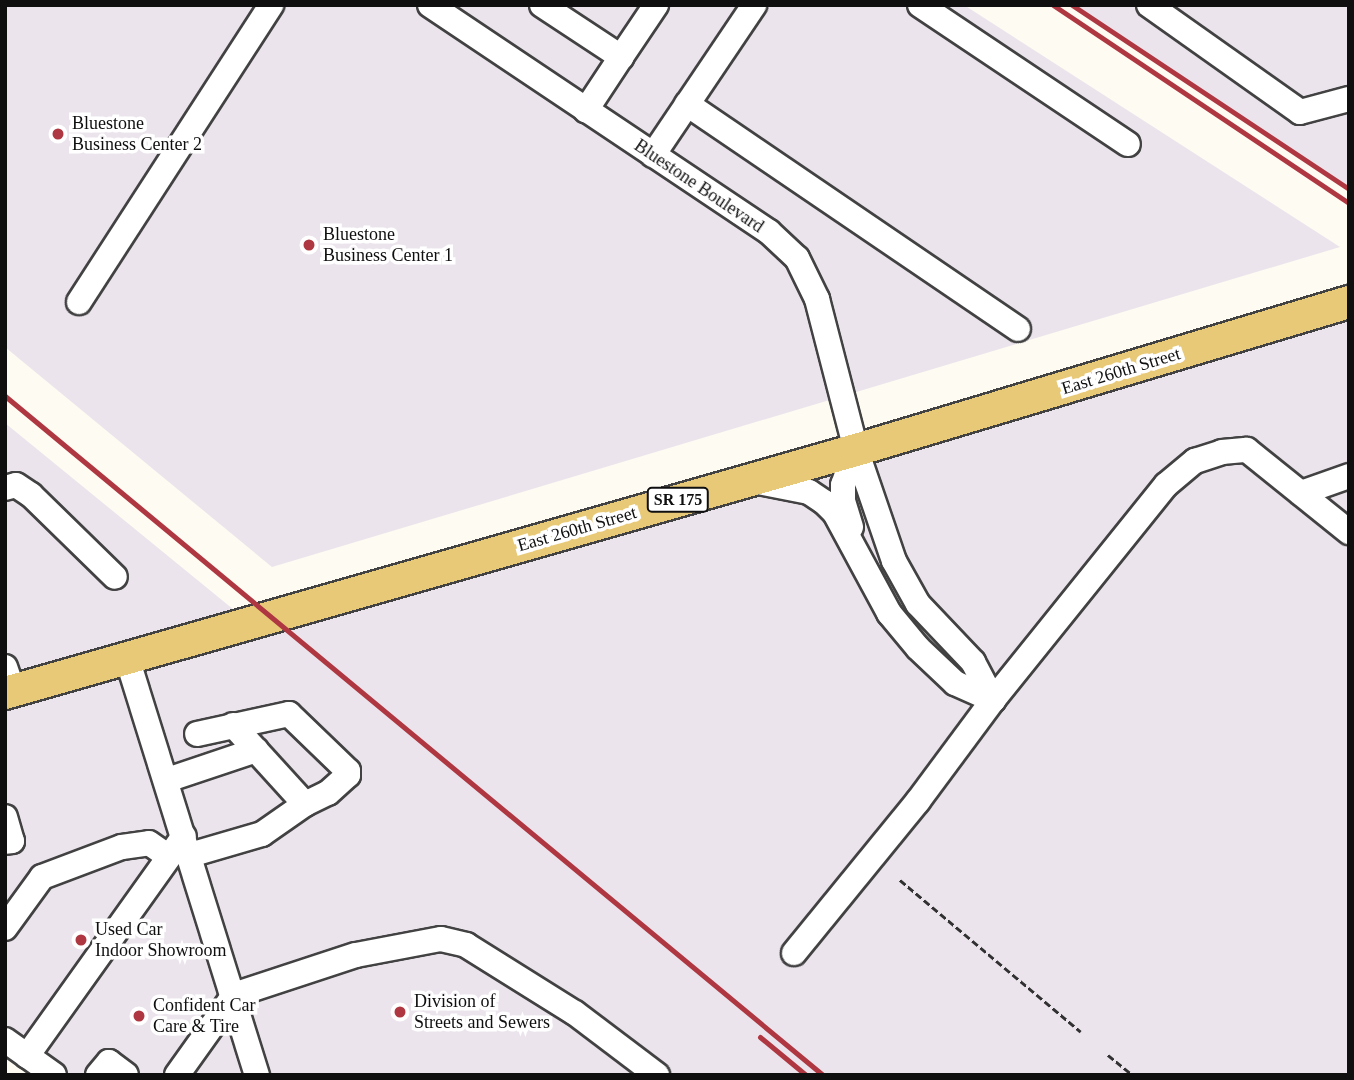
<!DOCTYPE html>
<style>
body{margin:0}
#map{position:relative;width:1354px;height:1080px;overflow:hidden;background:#fdfbf2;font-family:"Times New Roman",serif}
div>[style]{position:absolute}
.industrial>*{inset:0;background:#ebe4ec}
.path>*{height:2.5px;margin-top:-1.25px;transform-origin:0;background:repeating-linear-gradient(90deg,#313131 0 7px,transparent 0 10.5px)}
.roads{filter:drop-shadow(2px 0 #424242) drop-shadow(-2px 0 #424242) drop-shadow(0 2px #424242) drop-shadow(0 -2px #424242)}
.minor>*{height:24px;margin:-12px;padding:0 12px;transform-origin:12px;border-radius:12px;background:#fff}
.major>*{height:32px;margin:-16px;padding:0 16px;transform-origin:16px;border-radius:16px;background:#e8c978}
.rail>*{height:5px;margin:-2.5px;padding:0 2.5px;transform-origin:2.5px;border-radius:2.5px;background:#ae3741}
.dots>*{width:19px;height:19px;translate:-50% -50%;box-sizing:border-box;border:4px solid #fff;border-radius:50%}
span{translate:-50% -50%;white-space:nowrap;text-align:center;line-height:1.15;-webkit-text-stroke:7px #fff;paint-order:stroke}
.shield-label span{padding:2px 5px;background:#fff;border:2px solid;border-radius:5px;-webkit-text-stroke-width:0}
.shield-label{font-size:16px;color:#0f0f0f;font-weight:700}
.poi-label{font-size:18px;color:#0f0f0f}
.left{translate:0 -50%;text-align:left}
.street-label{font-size:18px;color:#0f0f0f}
.frame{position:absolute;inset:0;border:7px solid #0f0f0f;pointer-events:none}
</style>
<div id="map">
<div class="industrial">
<div style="clip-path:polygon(5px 5px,964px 5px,1340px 247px,272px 567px,5px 347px)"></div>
<div style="clip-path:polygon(1072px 5px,1349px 5px,1349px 189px)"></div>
<div style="clip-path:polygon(1349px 302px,1349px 1075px,54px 1075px,5px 1040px,5px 423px,250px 623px)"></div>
</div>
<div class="path">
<div style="left:900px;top:880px;width:236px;rotate:40deg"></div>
<div style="left:1108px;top:1055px;width:32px;rotate:39deg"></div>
</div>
<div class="roads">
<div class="minor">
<div style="left:430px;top:5px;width:408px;rotate:33.8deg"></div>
<div style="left:769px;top:232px;width:38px;rotate:43deg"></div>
<div style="left:797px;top:258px;width:46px;rotate:64deg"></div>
<div style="left:817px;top:299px;width:156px;rotate:75.5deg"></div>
<div style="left:856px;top:450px;width:117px;rotate:71.1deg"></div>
<div style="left:894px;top:561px;width:49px;rotate:60.8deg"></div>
<div style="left:918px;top:604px;width:80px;rotate:46.5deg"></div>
<div style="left:973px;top:662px;width:43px;rotate:62.2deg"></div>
<div style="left:542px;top:5px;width:95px;rotate:33.4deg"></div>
<div style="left:621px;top:57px;width:64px;rotate:123.4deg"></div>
<div style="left:920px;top:5px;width:250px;rotate:33.8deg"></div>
<div style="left:1149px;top:5px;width:185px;rotate:35.3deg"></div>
<div style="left:1300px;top:112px;width:51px;rotate:-14.9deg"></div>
<div style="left:621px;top:57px;width:63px;rotate:-56.1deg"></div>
<div style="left:687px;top:104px;width:400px;rotate:34.2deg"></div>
<div style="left:653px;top:155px;width:181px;rotate:-56deg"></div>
<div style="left:79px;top:302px;width:354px;rotate:-57.1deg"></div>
<div style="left:753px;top:481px;width:57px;rotate:11.1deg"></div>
<div style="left:809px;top:492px;width:18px;rotate:34deg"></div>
<div style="left:824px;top:502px;width:16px;rotate:45deg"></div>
<div style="left:835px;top:513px;width:114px;rotate:61.6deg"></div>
<div style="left:889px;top:613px;width:45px;rotate:50.4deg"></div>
<div style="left:918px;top:648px;width:51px;rotate:43.4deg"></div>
<div style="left:955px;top:683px;width:42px;rotate:24.1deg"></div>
<div style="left:5px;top:488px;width:11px;rotate:-15deg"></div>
<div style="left:16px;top:485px;width:18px;rotate:34deg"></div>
<div style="left:31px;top:495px;width:117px;rotate:44.3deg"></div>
<div style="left:1301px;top:493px;width:51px;rotate:-19.5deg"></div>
<div style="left:851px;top:527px;width:27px;rotate:-107deg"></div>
<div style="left:843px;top:501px;width:16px;rotate:-90deg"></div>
<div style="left:843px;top:485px;width:37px;rotate:-70deg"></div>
<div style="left:127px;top:658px;width:437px;rotate:72.7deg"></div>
<div style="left:5px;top:667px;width:24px;rotate:71deg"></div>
<div style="left:233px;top:725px;width:107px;rotate:47.7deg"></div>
<div style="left:167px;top:780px;width:94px;rotate:-18.6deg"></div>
<div style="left:5px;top:817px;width:25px;rotate:74deg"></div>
<div style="left:12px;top:841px;width:7px;rotate:172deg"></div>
<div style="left:190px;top:855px;width:75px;rotate:-16.3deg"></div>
<div style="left:262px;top:834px;width:52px;rotate:-34.9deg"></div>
<div style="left:305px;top:804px;width:25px;rotate:-26deg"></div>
<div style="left:328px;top:793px;width:27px;rotate:-42deg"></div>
<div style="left:348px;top:775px;width:4px;rotate:-90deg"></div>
<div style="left:348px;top:771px;width:82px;rotate:-136deg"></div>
<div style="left:289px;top:714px;width:94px;rotate:167.7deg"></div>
<div style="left:5px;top:928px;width:63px;rotate:-54deg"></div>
<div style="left:42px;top:877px;width:85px;rotate:-20.6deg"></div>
<div style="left:122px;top:847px;width:27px;rotate:-8deg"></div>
<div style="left:149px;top:843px;width:24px;rotate:35deg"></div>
<div style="left:794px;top:953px;width:196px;rotate:-50.8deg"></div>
<div style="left:918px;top:801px;width:126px;rotate:-53.4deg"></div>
<div style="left:993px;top:700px;width:276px;rotate:-51.2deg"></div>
<div style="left:1166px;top:485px;width:38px;rotate:-40deg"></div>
<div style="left:1195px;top:461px;width:28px;rotate:-18deg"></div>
<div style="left:1222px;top:452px;width:25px;rotate:-5deg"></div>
<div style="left:1247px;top:450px;width:131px;rotate:38.8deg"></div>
<div style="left:5px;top:1040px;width:60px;rotate:35.5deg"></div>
<div style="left:27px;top:1056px;width:270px;rotate:-54.5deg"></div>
<div style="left:98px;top:1075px;width:17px;rotate:-50deg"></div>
<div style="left:109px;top:1062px;width:21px;rotate:37deg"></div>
<div style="left:177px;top:1075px;width:98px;rotate:-54.5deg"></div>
<div style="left:234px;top:995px;width:128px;rotate:-18.2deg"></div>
<div style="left:356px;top:955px;width:86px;rotate:-10.7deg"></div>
<div style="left:441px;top:939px;width:26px;rotate:13deg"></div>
<div style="left:466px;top:945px;width:128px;rotate:32deg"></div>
<div style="left:575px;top:1013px;width:103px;rotate:37.1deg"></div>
</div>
<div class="major">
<div style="left:5px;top:693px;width:885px;rotate:-15.94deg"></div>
<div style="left:856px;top:450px;width:515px;rotate:-16.71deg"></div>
</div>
</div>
<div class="rail">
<div style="left:1053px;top:5px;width:356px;rotate:33.8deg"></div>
<div style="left:1072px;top:5px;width:333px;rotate:33.6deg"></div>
<div style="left:5px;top:396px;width:1063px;rotate:39.7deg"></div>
<div style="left:760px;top:1037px;width:60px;rotate:39.6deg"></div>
</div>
<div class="dots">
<div style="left:58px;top:134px;background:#ae3741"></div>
<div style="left:309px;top:245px;background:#ae3741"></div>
<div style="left:81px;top:940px;background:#ae3741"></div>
<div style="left:400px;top:1012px;background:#ae3741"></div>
<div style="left:139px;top:1016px;background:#ae3741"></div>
</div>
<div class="shield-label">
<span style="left:678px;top:500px">SR 175</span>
</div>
<div class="poi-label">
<span class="left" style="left:72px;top:134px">Bluestone<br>Business Center 2</span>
<span class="left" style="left:323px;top:245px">Bluestone<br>Business Center 1</span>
<span class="left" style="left:95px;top:940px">Used Car<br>Indoor Showroom</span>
<span class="left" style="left:414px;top:1012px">Division of<br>Streets and Sewers</span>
<span class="left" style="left:153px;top:1016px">Confident Car<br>Care &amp; Tire</span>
</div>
<div class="street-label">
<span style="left:699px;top:186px;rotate:34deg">Bluestone Boulevard</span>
<span style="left:1121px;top:371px;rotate:-17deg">East 260th Street</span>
<span style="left:577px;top:529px;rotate:-16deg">East 260th Street</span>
</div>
<div class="frame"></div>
</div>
